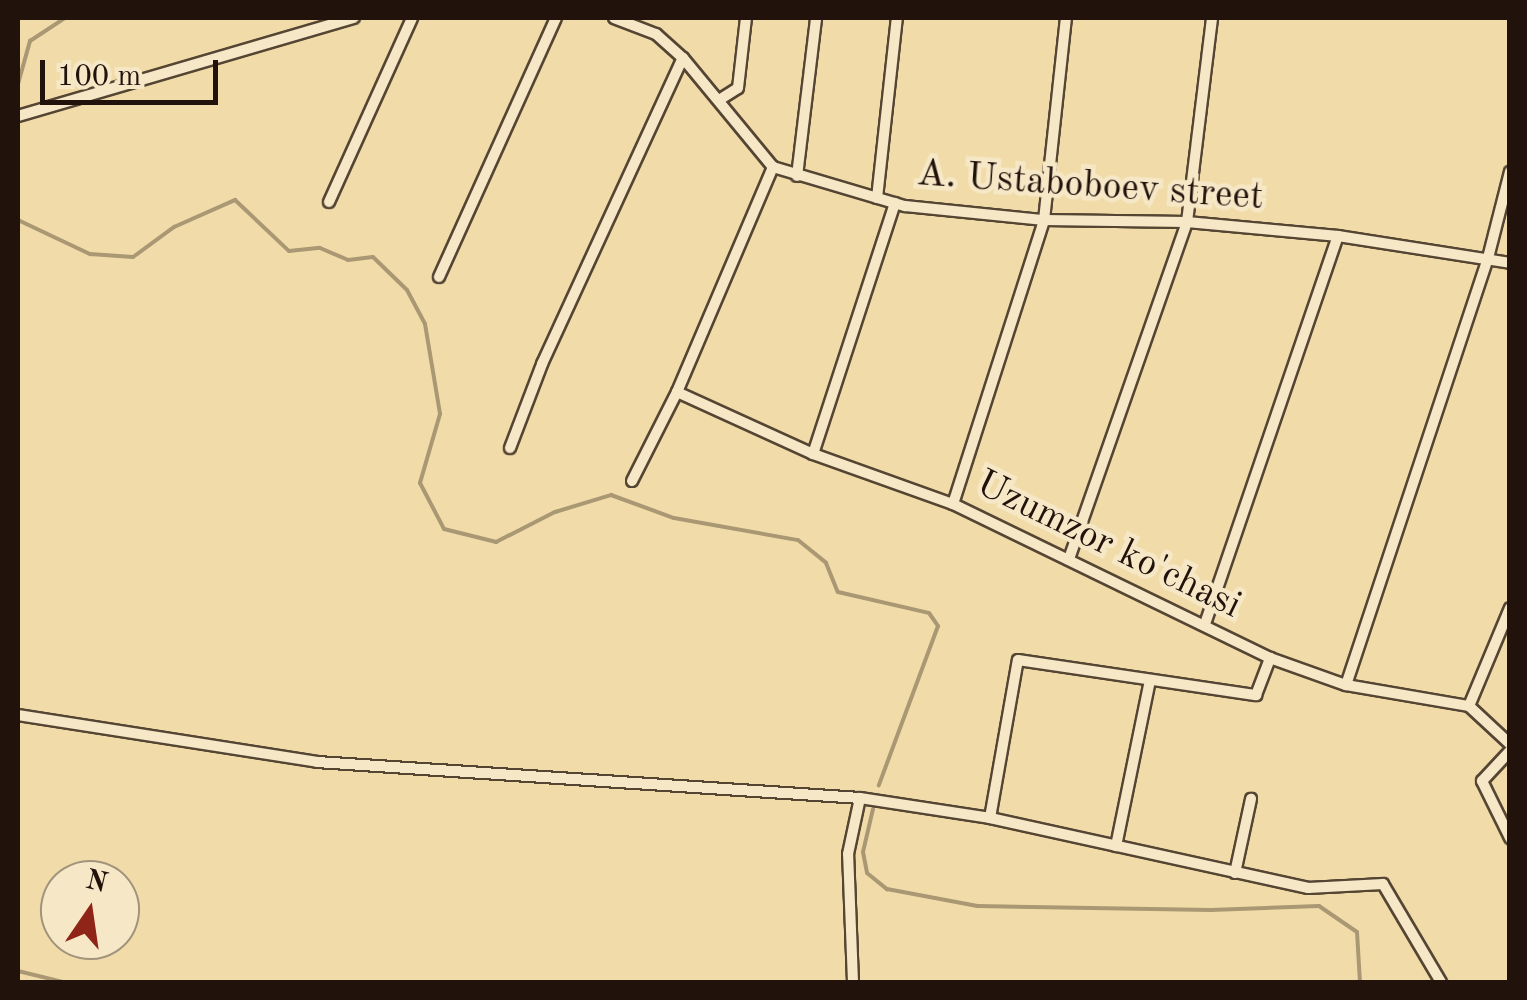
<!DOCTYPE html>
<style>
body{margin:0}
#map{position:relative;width:1527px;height:1000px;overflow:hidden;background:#f1dca9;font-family:"Old Standard TT",serif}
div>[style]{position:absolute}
.stream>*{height:4px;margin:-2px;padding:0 2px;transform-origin:2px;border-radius:2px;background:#aa9874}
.roads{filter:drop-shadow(2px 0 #554533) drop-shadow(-2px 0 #554533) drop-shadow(0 2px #554533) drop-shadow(0 -2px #554533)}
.street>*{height:10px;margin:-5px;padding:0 5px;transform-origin:5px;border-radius:5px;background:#f6e8c7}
span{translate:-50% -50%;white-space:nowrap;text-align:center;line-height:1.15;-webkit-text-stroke:9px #f6e8c7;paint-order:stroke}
.street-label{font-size:38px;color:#21130c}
.frame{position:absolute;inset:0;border:20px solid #21130c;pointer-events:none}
.north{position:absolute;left:40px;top:860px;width:100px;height:100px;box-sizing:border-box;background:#f6e8c7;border:2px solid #a1937c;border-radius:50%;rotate:13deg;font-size:28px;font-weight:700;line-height:40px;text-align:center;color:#21130c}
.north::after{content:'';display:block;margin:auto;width:35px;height:45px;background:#8f2418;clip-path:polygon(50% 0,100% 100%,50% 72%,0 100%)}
.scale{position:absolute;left:40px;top:60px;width:178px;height:45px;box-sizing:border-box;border:5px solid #21130c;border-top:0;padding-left:12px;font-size:30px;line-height:35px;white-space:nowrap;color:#21130c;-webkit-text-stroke:8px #f6e8c7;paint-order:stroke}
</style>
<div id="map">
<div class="stream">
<div style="left:18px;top:84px;width:45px;rotate:-74.4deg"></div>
<div style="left:30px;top:41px;width:42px;rotate:-33.3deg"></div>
<div style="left:18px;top:220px;width:80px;rotate:25.3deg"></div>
<div style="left:90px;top:254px;width:43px;rotate:4deg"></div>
<div style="left:133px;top:257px;width:51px;rotate:-36.2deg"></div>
<div style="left:174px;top:227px;width:67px;rotate:-23.9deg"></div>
<div style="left:235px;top:200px;width:74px;rotate:43.4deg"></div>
<div style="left:289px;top:251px;width:31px;rotate:-6deg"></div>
<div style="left:320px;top:248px;width:30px;rotate:23deg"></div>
<div style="left:348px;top:260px;width:25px;rotate:-7deg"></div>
<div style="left:373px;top:257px;width:47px;rotate:44.1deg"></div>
<div style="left:407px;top:290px;width:38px;rotate:62deg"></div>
<div style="left:425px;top:324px;width:91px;rotate:80.5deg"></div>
<div style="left:440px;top:414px;width:72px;rotate:106.2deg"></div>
<div style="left:420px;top:483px;width:52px;rotate:62.4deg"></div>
<div style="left:444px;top:529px;width:54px;rotate:14deg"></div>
<div style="left:496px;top:542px;width:66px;rotate:-27deg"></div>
<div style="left:555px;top:512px;width:59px;rotate:-16.9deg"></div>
<div style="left:611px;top:495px;width:67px;rotate:20.1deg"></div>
<div style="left:674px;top:518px;width:126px;rotate:10.1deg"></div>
<div style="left:798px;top:540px;width:36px;rotate:39deg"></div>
<div style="left:826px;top:563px;width:31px;rotate:68deg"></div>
<div style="left:838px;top:592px;width:93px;rotate:13deg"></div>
<div style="left:929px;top:613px;width:16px;rotate:55deg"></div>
<div style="left:938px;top:626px;width:170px;rotate:110.4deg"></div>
<div style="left:873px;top:809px;width:44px;rotate:103.1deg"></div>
<div style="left:863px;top:852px;width:21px;rotate:79deg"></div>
<div style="left:867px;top:873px;width:26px;rotate:39deg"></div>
<div style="left:887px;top:889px;width:92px;rotate:10.7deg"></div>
<div style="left:977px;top:906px;width:234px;rotate:1deg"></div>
<div style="left:1211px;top:910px;width:108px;rotate:-2.1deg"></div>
<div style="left:1319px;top:906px;width:46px;rotate:34.4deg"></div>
<div style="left:1357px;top:932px;width:50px;rotate:86.6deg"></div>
<div style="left:18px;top:971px;width:46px;rotate:13.7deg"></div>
</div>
<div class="roads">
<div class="street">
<div style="left:614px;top:18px;width:45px;rotate:20.9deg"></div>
<div style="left:656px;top:34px;width:36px;rotate:42deg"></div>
<div style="left:683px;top:58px;width:141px;rotate:50.5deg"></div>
<div style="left:773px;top:167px;width:138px;rotate:16.5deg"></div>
<div style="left:905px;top:206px;width:140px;rotate:5.8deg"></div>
<div style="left:1044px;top:220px;width:143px;rotate:0.8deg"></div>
<div style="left:1187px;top:222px;width:152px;rotate:5.3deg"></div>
<div style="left:1338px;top:236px;width:174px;rotate:8.9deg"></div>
<div style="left:719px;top:100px;width:22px;rotate:-32deg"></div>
<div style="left:738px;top:88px;width:70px;rotate:-83.5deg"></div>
<div style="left:18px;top:116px;width:350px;rotate:-16.3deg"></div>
<div style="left:797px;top:176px;width:159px;rotate:-83.1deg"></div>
<div style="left:877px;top:198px;width:181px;rotate:-83.7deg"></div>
<div style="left:329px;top:202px;width:202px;rotate:-65.7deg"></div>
<div style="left:439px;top:277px;width:284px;rotate:-65.7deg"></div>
<div style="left:677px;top:392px;width:149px;rotate:24.5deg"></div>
<div style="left:813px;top:454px;width:149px;rotate:19.7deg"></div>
<div style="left:953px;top:504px;width:352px;rotate:25.9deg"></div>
<div style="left:1270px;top:658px;width:81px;rotate:19.6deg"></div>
<div style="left:1346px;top:685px;width:125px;rotate:9.7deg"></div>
<div style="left:1469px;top:706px;width:56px;rotate:42.8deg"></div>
<div style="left:510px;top:448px;width:90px;rotate:-69.1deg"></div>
<div style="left:542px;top:364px;width:337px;rotate:-65.3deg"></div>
<div style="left:813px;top:454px;width:264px;rotate:-71.9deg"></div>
<div style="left:632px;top:481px;width:100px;rotate:-63.2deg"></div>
<div style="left:677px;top:392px;width:245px;rotate:-66.9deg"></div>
<div style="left:953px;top:504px;width:298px;rotate:-72.2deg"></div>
<div style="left:1044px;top:220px;width:203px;rotate:-83.8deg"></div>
<div style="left:1069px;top:559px;width:357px;rotate:-70.7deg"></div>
<div style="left:1187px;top:222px;width:206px;rotate:-83deg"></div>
<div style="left:1205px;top:624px;width:410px;rotate:-71.1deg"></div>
<div style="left:1346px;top:685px;width:450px;rotate:-71.6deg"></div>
<div style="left:1488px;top:258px;width:89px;rotate:-75.7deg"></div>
<div style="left:1469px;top:706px;width:106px;rotate:-67.3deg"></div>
<div style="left:18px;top:715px;width:303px;rotate:8.9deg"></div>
<div style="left:317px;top:762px;width:544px;rotate:3.79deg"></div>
<div style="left:860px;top:798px;width:132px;rotate:8.7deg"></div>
<div style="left:990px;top:818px;width:326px;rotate:12.4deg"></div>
<div style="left:1308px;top:888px;width:75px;rotate:-3.1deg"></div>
<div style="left:1383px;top:884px;width:114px;rotate:59.4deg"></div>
<div style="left:1510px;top:751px;width:41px;rotate:133deg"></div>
<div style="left:1482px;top:781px;width:64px;rotate:63.8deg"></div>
<div style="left:990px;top:818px;width:160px;rotate:-80deg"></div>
<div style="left:1018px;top:660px;width:241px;rotate:8.4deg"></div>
<div style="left:1256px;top:695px;width:40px;rotate:-69deg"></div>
<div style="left:1116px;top:846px;width:169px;rotate:-78.4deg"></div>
<div style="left:1235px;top:873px;width:76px;rotate:-77.8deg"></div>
<div style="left:853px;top:982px;width:128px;rotate:-92.2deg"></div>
<div style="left:848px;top:854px;width:57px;rotate:-77.9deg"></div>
</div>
</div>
<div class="street-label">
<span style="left:1090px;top:187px;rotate:4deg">A. Ustaboboev street</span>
<span style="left:1108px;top:546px;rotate:26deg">Uzumzor ko'chasi</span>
</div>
<div class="frame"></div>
<div class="north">N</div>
<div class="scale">100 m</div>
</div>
